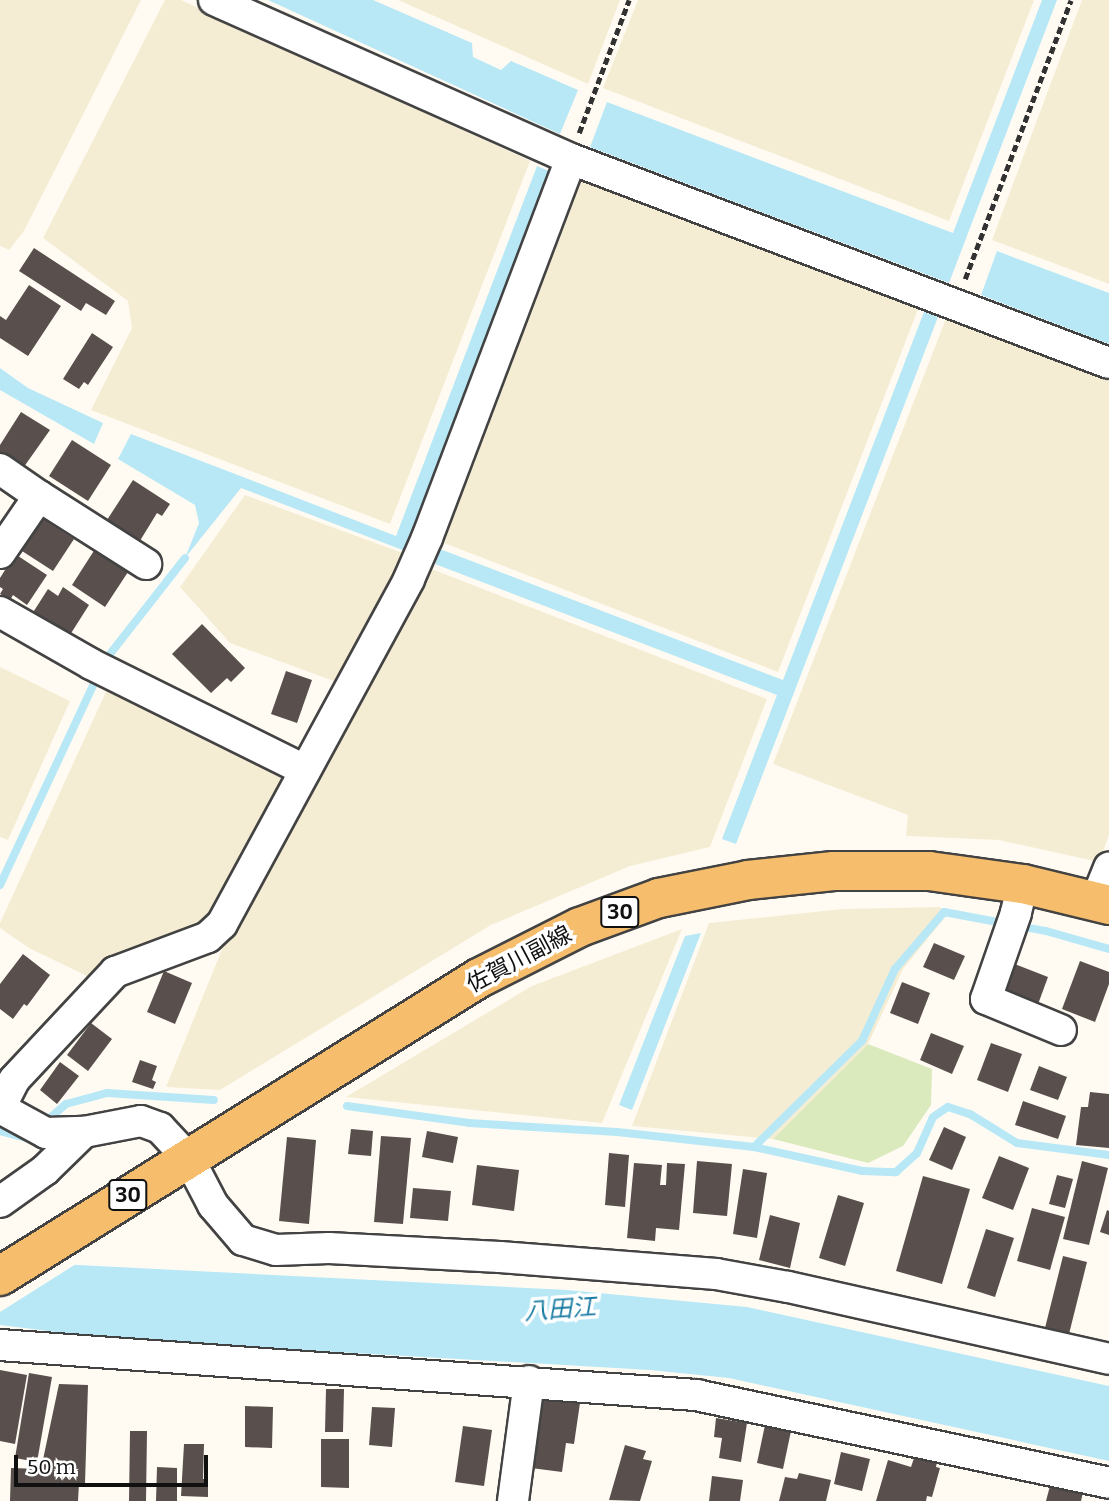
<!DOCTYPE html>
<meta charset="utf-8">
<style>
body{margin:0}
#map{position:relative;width:1109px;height:1501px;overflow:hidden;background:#fffbf3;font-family:Bitter,"Noto Sans JP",serif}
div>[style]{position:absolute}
.farmland>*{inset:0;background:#f5edd3}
.green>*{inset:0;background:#dbeabc}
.water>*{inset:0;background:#b8e8f6}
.pier>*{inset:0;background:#fffbf3}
.stream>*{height:8px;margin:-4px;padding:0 4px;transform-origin:4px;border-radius:4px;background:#b8e8f6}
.building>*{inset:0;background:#594f4c}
.path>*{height:4.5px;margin-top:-2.25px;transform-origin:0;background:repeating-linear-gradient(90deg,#323232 0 7px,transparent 0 10.5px)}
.roads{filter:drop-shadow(2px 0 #434343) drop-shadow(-2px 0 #434343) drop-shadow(0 2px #434343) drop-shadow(0 -2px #434343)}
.minor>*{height:30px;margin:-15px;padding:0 15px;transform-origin:15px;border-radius:15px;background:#fff}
.primary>*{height:38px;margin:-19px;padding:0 19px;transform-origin:19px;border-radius:19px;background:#f6be6c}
span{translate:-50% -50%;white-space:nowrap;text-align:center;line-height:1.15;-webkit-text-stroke:7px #fff;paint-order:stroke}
.shield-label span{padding:2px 5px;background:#fff;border:2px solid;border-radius:5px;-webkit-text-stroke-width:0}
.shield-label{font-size:21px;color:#101010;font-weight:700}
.street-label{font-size:23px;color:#101010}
.water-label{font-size:24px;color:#197ca2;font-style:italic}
.scale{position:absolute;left:14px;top:1455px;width:194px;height:32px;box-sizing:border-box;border:4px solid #101010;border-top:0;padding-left:9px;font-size:21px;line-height:24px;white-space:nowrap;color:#101010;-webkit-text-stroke:5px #fff;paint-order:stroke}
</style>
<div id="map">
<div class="farmland">
<div style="clip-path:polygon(0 0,141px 0,24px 231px,9px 250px,0 246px)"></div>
<div style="clip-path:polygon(165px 0,181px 0,530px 161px,390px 524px,91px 410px,132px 328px,128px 301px,43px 238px)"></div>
<div style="clip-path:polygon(398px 0,620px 0,588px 84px)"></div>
<div style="clip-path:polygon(638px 0,1034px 0,949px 221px,603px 88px)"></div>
<div style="clip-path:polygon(1082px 0,1109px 0,1109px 284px,992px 240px)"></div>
<div style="clip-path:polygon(581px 174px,920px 304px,778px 672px,439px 541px)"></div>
<div style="clip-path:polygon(947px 316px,1109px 378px,1109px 835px,1099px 862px,999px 840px,906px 836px,908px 815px,773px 764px)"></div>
<div style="clip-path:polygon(245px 495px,408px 555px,339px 683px,230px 643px,180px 587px)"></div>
<div style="clip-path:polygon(429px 568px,767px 699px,710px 847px,630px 866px,491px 925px,220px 1090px,166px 1087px,225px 942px)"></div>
<div style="clip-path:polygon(0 667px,70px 701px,8px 840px,0 837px)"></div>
<div style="clip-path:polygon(110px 683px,294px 770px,209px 924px,91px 978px,29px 948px,0 928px,0 923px)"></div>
<div style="clip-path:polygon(940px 907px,946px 916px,903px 969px,868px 1044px,773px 1139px,632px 1126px,709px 923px,843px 909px)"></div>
<div style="clip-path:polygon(682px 929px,602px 1123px,346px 1097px,532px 986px)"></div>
</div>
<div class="green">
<div style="clip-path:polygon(868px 1044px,932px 1069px,931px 1105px,903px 1146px,868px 1163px,773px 1139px)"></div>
</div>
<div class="water">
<div style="clip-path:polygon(268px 0,373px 0,472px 43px,473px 57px,501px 70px,511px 61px,578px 90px,560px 134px)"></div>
<div style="clip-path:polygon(1042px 0,1057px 0,949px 283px,590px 147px,607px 102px,953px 233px)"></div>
<div style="clip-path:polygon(537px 166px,549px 171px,405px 551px,241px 488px,185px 558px,199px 523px,195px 505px,118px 459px,131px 434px,396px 536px)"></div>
<div style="clip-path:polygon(997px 251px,1109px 293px,1109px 344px,981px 295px)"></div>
<div style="clip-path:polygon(924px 312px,938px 317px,736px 844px,722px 839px,777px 695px,435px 564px,440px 549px,783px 680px)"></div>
<div style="clip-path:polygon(0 368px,28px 388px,103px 423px,94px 444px,0 390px)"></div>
<div style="clip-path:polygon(701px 933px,632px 1110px,619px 1105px,685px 936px)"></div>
<div style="clip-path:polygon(0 1261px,567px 1290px,747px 1307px,1109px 1386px,1109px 1461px,729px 1378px,650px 1370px,113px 1339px,0 1325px)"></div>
</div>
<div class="pier">
<div style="clip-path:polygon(0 1258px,76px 1264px,0 1312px)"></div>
</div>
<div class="stream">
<div style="left:103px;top:663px;width:133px;rotate:-52deg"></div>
<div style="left:0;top:885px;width:232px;rotate:-65deg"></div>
<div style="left:347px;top:1106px;width:123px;rotate:7.9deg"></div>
<div style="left:469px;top:1123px;width:148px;rotate:3.5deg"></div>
<div style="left:617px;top:1132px;width:138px;rotate:6.2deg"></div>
<div style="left:754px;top:1147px;width:111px;rotate:12.5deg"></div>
<div style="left:862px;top:1171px;width:34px;rotate:2deg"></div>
<div style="left:896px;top:1172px;width:28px;rotate:-42deg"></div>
<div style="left:917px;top:1153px;width:39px;rotate:-66deg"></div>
<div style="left:933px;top:1117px;width:18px;rotate:-34deg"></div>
<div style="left:948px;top:1107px;width:23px;rotate:18deg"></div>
<div style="left:970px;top:1114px;width:55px;rotate:31.7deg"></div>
<div style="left:1017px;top:1143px;width:93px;rotate:7.4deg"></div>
<div style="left:51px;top:1117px;width:20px;rotate:-41deg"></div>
<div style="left:66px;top:1104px;width:42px;rotate:-15deg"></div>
<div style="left:107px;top:1093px;width:107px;rotate:3.7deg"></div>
<div style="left:0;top:1131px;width:27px;rotate:15deg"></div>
<div style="left:754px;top:1147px;width:151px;rotate:-44.5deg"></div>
<div style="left:862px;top:1041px;width:79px;rotate:-65.4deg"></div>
<div style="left:895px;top:969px;width:75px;rotate:-49.3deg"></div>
<div style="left:944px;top:912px;width:104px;rotate:10.6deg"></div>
<div style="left:1046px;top:931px;width:66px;rotate:15.9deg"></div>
</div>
<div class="building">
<div style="clip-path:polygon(34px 248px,115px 301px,106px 315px,86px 303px,81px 311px,19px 271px)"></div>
<div style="clip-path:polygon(29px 285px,61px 306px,28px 356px,0 338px,0 316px,6px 320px)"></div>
<div style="clip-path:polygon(92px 333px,113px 347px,88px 385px,84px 382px,79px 389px,63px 379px)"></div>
<div style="clip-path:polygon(21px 412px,50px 430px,21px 471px,0 458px,0 445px)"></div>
<div style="clip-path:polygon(72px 440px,111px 465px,88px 501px,49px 476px)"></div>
<div style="clip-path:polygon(133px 480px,170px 504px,162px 516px,157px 513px,138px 544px,105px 523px)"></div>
<div style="clip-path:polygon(43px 519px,74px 539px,53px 571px,22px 551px)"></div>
<div style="clip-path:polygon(97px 546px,121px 561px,118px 565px,128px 572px,105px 607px,72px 585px)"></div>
<div style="clip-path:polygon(15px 554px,47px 575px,27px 605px,13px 595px,10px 600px,0 594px,3px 589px,0 587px,0 578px)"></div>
<div style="clip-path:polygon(63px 587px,89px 605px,68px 638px,32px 614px,48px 589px,58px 596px)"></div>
<div style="clip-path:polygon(202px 624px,245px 668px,231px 682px,227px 678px,211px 693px,172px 654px)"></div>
<div style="clip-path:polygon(286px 671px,312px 680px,297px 723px,271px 714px)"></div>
<div style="clip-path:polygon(934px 943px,965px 956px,954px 980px,923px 967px)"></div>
<div style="clip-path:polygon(23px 954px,50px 975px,27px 1006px,24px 1004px,13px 1019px,0 1009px,0 984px)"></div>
<div style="clip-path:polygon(1080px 961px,1109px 972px,1109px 984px,1095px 1022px,1062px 1009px)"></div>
<div style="clip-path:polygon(1015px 964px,1048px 977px,1037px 1007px,1004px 993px)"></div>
<div style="clip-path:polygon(164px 971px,192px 983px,175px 1024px,147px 1012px)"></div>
<div style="clip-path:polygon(902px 982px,930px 993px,918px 1024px,890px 1013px)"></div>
<div style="clip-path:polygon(91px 1023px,112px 1039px,88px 1071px,67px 1055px)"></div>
<div style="clip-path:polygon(931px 1033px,964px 1046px,952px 1074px,920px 1060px)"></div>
<div style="clip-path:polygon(991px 1043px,1022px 1054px,1008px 1092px,977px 1080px)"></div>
<div style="clip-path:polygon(140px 1060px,157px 1066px,152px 1080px,156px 1082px,153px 1089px,132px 1082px)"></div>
<div style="clip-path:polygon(60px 1062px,79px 1076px,57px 1104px,40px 1090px)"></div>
<div style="clip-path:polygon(1039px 1066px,1067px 1077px,1058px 1100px,1030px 1090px)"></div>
<div style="clip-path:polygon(1090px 1092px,1109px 1094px,1109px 1148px,1076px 1145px,1081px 1107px,1088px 1107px)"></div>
<div style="clip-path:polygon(1023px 1101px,1066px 1116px,1058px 1139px,1015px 1125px)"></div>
<div style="clip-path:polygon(944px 1127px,966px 1137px,952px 1170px,929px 1160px)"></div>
<div style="clip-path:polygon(351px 1129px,373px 1131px,371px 1156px,348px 1154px)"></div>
<div style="clip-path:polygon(427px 1131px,458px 1137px,453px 1163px,422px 1157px)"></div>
<div style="clip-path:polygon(381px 1136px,411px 1138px,403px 1224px,374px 1222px)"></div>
<div style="clip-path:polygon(287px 1137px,316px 1140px,309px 1224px,279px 1221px)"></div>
<div style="clip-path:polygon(609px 1153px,629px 1155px,625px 1207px,605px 1205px)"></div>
<div style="clip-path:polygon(999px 1156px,1029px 1168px,1013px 1210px,982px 1198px)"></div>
<div style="clip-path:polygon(697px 1161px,732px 1164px,727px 1216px,693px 1213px)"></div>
<div style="clip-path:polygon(1082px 1161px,1108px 1168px,1089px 1245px,1063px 1239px)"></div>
<div style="clip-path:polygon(634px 1163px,662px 1165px,660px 1185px,666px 1185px,667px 1163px,685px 1164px,679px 1230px,656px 1228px,655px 1241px,627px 1238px)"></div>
<div style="clip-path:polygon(477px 1165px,519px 1170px,514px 1211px,472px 1205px)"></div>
<div style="clip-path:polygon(743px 1169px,767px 1173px,757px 1238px,733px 1234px)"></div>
<div style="clip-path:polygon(1057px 1175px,1073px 1179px,1065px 1208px,1049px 1204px)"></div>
<div style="clip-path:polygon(923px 1176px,970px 1189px,942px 1284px,896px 1271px)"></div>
<div style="clip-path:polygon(413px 1188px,451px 1191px,448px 1221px,410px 1218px)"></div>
<div style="clip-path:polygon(838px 1195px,864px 1203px,845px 1266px,819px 1258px)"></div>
<div style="clip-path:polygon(1032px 1208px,1065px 1217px,1050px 1270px,1017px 1261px)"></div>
<div style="clip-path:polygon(1107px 1210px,1109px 1211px,1109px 1235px,1100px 1232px)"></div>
<div style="clip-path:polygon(770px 1215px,800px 1223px,790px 1268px,759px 1260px)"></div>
<div style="clip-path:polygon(986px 1229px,1014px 1238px,995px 1297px,967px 1288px)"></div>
<div style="clip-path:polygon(1063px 1256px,1087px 1262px,1069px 1334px,1045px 1328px)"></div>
<div style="clip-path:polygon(0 1370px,27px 1375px,15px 1444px,0 1441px)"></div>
<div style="clip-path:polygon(29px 1373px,52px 1377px,37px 1462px,15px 1458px)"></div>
<div style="clip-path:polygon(59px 1384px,88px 1385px,85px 1484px,79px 1484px,78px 1501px,10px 1501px,11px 1468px,41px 1469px)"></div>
<div style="clip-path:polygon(326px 1389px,344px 1389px,343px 1432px,325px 1432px)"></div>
<div style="clip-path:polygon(541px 1398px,580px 1403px,574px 1444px,566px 1443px,562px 1472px,531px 1468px)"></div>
<div style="clip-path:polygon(245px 1406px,273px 1407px,272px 1448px,245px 1447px)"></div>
<div style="clip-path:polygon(372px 1407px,395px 1408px,392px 1447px,369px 1445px)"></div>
<div style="clip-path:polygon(716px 1418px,747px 1423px,741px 1462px,719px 1458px,722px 1438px,714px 1437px)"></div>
<div style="clip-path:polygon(765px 1425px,791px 1431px,783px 1469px,757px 1463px)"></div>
<div style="clip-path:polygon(463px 1426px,492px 1430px,484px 1486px,455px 1482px)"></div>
<div style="clip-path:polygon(130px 1431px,147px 1431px,146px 1501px,129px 1501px)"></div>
<div style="clip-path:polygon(321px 1439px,349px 1439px,349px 1488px,321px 1487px)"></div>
<div style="clip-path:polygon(184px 1444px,204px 1444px,203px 1479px,208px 1479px,208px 1497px,181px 1496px)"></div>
<div style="clip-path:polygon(625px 1445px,646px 1451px,643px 1459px,652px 1461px,640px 1501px,609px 1500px)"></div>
<div style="clip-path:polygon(841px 1452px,870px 1459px,862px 1491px,834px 1484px)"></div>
<div style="clip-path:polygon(915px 1455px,937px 1461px,936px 1467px,940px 1468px,932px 1497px,927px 1496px,926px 1501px,876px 1501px,888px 1460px,911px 1467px)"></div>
<div style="clip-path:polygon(157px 1467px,177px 1468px,177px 1501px,156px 1501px)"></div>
<div style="clip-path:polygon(799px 1473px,831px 1480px,826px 1501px,779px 1501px,785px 1477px,797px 1479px)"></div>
<div style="clip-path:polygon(712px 1476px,743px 1480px,740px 1501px,709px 1501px)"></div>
<div style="clip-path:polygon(1051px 1482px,1083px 1492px,1081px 1501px,1046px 1501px)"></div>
</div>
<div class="path">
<div style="left:579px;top:133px;width:142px;rotate:-69.4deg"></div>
<div style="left:965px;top:279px;width:298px;rotate:-69.2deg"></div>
</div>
<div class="roads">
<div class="minor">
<div style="left:214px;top:0;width:391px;rotate:24deg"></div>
<div style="left:571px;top:159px;width:575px;rotate:20.77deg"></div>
<div style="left:0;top:469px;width:47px;rotate:34.7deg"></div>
<div style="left:39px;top:496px;width:69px;rotate:124.4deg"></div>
<div style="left:39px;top:496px;width:127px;rotate:32.4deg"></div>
<div style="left:0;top:612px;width:105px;rotate:29.7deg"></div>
<div style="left:91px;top:664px;width:239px;rotate:26.4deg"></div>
<div style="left:1023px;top:884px;width:30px;rotate:104deg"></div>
<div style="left:1016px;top:913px;width:91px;rotate:109.2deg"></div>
<div style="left:986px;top:999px;width:81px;rotate:22.5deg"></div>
<div style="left:1096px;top:900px;width:35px;rotate:-68deg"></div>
<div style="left:0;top:1108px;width:52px;rotate:28.5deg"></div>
<div style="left:46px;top:1133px;width:38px;rotate:-2deg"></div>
<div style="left:84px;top:1132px;width:58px;rotate:-10.9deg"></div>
<div style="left:141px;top:1121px;width:20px;rotate:20deg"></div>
<div style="left:160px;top:1128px;width:42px;rotate:46.9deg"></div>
<div style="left:189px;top:1159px;width:52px;rotate:62.4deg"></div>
<div style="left:213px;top:1205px;width:46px;rotate:49.4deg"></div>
<div style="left:243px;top:1240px;width:34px;rotate:17deg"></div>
<div style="left:276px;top:1250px;width:53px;rotate:-2.2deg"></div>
<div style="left:329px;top:1248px;width:171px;rotate:3deg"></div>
<div style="left:500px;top:1257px;width:217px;rotate:4.5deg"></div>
<div style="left:716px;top:1274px;width:73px;rotate:10.2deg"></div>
<div style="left:788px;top:1287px;width:329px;rotate:12.6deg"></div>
<div style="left:0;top:1108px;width:31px;rotate:-63deg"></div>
<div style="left:14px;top:1080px;width:148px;rotate:-46.9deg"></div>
<div style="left:115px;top:972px;width:99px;rotate:-20.6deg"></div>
<div style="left:208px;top:937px;width:19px;rotate:-43deg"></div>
<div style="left:222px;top:924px;width:392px;rotate:-61.5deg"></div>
<div style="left:409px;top:579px;width:45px;rotate:-66.3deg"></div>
<div style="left:427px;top:538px;width:405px;rotate:-69.2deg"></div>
<div style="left:0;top:1202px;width:55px;rotate:-35.4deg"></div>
<div style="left:45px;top:1170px;width:54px;rotate:-44.3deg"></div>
<div style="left:0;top:1345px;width:698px;rotate:4.11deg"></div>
<div style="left:696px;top:1395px;width:422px;rotate:12deg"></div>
<div style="left:513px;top:1501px;width:121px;rotate:-82.4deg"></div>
</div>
<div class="primary">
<div style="left:0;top:1276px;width:564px;rotate:-31.89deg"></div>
<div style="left:479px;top:978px;width:113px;rotate:-26.8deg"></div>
<div style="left:580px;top:927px;width:84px;rotate:-20.2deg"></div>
<div style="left:659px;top:898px;width:91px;rotate:-11.4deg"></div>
<div style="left:748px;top:880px;width:86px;rotate:-6deg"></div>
<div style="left:834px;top:871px;width:95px"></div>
<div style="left:929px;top:871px;width:95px;rotate:7.9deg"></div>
<div style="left:1023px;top:884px;width:89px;rotate:13.7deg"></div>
</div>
</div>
<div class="shield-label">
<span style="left:620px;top:912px">30</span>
<span style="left:128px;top:1195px">30</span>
</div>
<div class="street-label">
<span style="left:519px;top:959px;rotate:-28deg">佐賀川副線</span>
</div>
<div class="water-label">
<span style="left:560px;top:1310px;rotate:-4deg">八田江</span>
</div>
<div class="scale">50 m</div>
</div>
